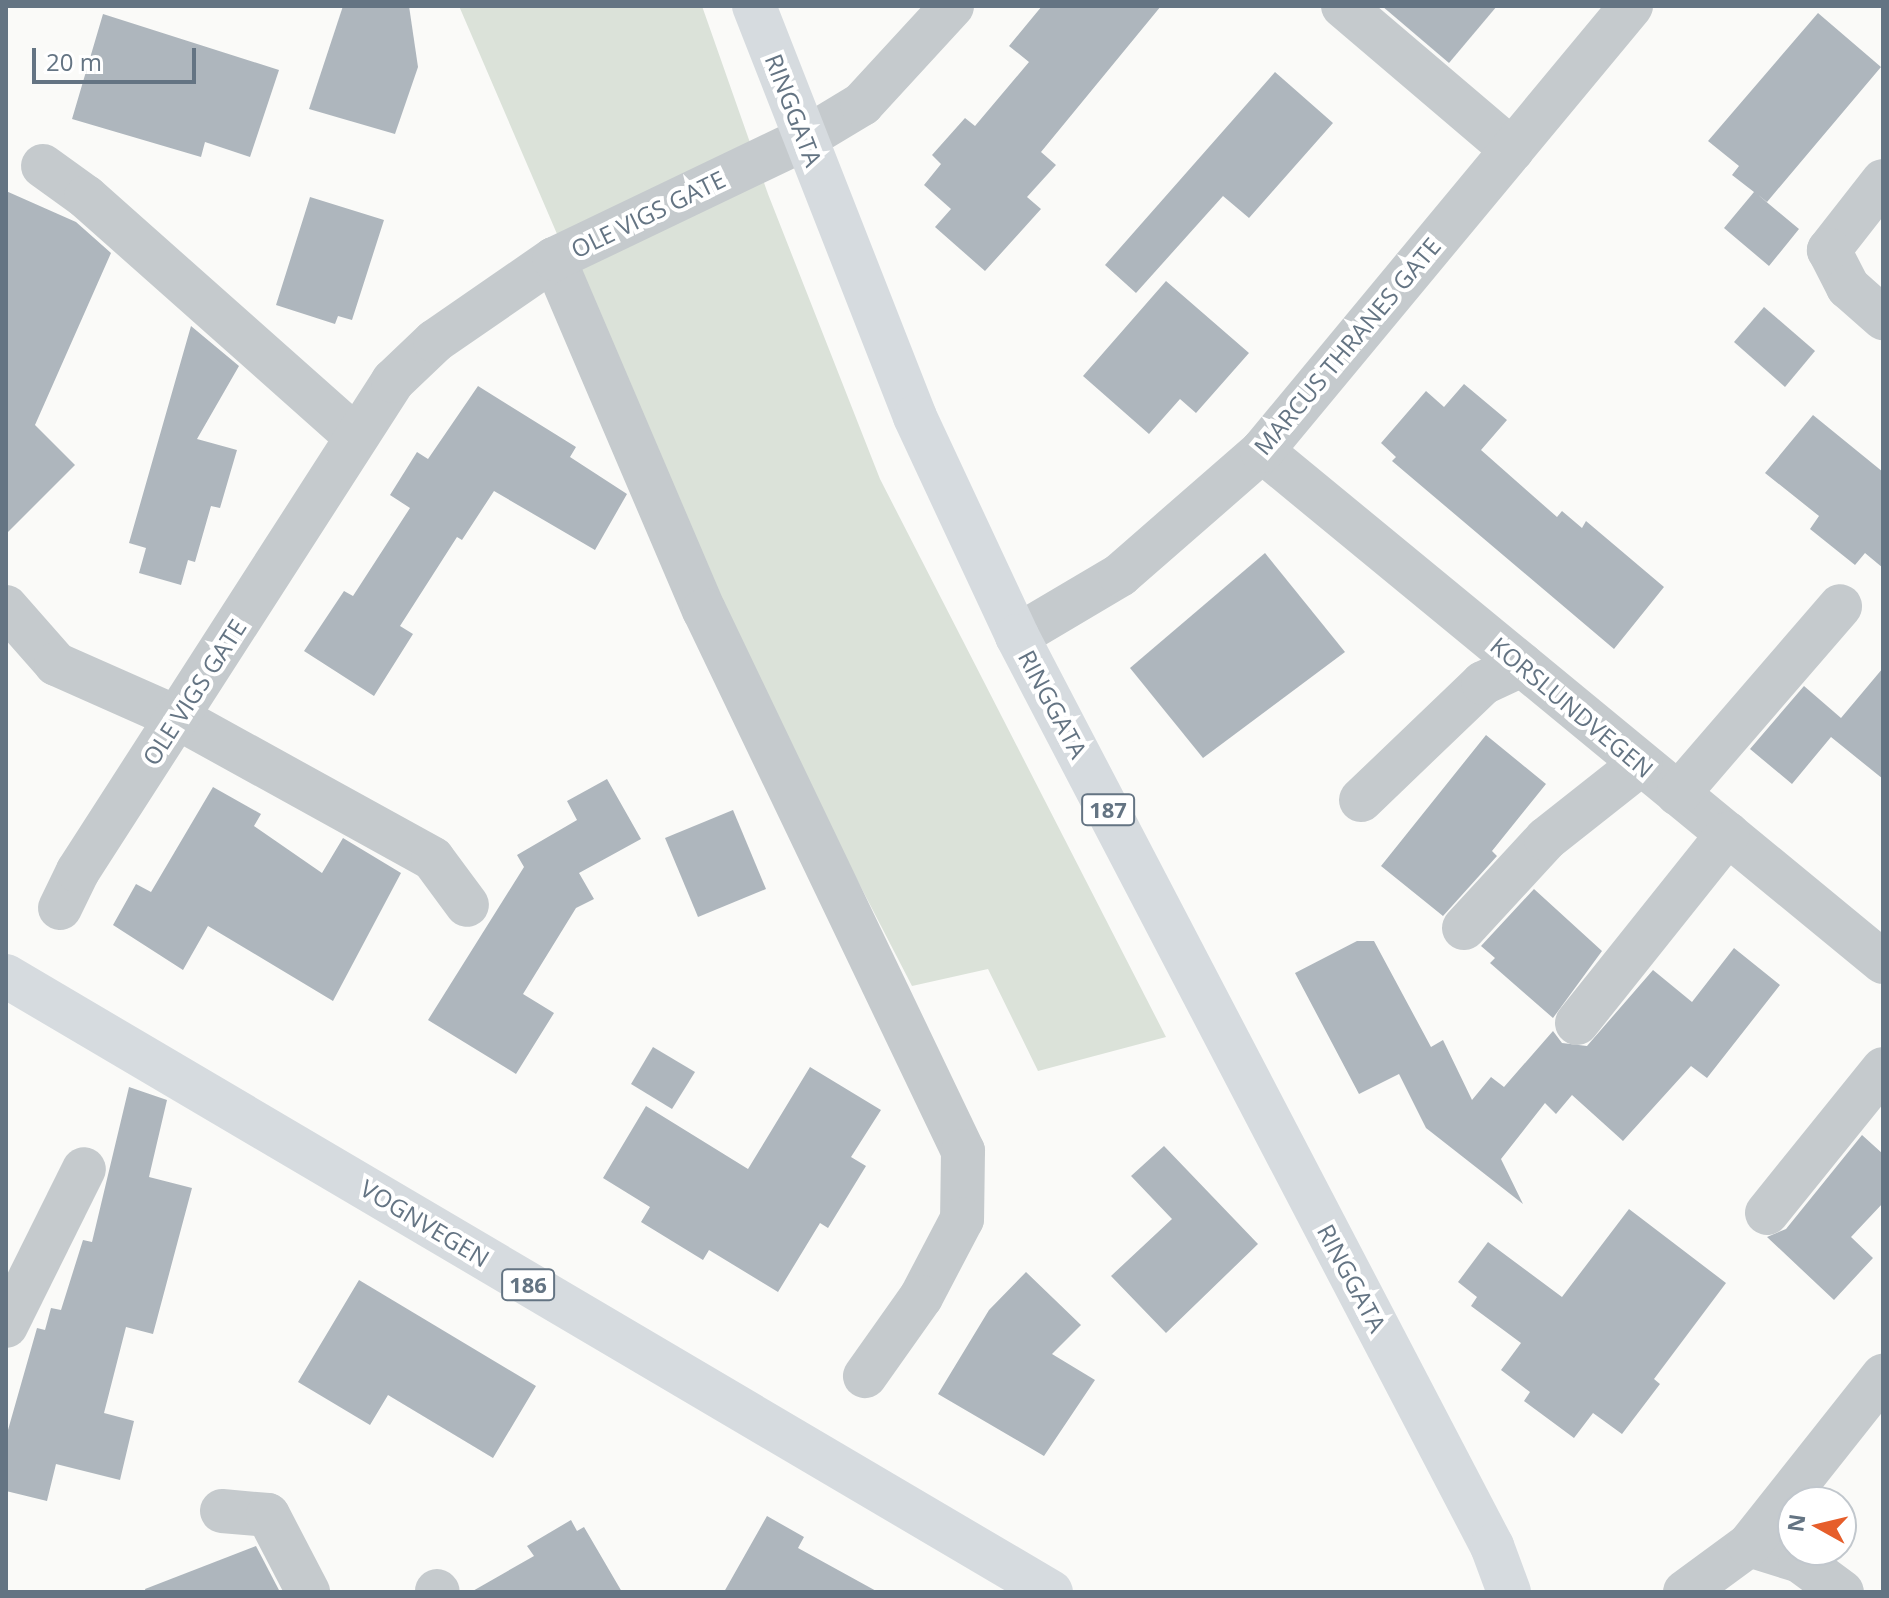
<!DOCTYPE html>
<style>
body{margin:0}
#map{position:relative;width:1889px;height:1598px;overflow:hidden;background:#fafaf8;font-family:"Open Sans",sans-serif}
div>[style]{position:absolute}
.green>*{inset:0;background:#dbe2d9}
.building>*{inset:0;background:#aeb6bd}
.minor>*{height:44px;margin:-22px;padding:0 22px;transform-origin:22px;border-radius:22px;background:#c5cacd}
.major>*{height:44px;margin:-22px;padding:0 22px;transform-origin:22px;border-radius:22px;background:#d6dbdf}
span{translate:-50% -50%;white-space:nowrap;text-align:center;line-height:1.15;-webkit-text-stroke:8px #fff;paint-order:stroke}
.shield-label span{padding:2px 6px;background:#fff;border:2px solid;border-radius:6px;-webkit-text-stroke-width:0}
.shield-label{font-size:22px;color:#647483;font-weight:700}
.street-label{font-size:24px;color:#647483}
.frame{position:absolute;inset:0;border:8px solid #647483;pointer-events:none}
.north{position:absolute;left:1777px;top:1486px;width:80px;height:80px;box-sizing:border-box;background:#fff;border:2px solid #c1c7cd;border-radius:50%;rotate:278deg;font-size:22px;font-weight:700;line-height:32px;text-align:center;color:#647483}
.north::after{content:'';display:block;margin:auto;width:28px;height:36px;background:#e65e2b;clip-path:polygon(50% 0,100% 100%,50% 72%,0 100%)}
.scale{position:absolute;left:32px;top:48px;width:164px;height:36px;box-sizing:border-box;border:4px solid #647483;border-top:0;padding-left:10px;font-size:24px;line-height:28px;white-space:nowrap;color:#647483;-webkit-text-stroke:6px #fff;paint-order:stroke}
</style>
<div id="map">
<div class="green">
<div style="clip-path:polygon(459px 6px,702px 6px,768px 194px,880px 479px,1166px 1037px,1038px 1071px,988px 969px,912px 986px,723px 620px)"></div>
</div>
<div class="building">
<div style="clip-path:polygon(343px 6px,409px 6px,418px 67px,395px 134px,309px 109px)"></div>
<div style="clip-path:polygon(1042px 6px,1161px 6px,1041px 152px,1056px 165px,1027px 197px,1041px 209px,985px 271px,935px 227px,951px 209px,924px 185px,941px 164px,932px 155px,965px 118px,975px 126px,1029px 62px,1009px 46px)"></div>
<div style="clip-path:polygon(1382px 6px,1497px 6px,1449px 63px)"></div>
<div style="clip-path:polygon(1818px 13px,1881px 67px,1767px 202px,1757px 194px,1799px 229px,1769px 266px,1724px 228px,1754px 192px,1732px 175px,1739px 166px,1708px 141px)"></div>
<div style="clip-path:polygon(103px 14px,279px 70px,250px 157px,205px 142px,201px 157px,72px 119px)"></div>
<div style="clip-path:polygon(1275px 72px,1333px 123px,1249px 218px,1223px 196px,1136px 293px,1105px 265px)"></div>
<div style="clip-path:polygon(6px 191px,76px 222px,111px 253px,35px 425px,75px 465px,6px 534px)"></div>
<div style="clip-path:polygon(310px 197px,384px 220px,352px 320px,338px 316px,335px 324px,276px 305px)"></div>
<div style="clip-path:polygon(1166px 281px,1249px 353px,1196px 413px,1180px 399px,1149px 434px,1083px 376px)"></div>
<div style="clip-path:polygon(1764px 307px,1815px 351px,1785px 387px,1734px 342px)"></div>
<div style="clip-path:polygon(191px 326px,239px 366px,197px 439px,237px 450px,220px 508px,211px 506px,195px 562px,188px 560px,181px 585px,139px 573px,146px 548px,129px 543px)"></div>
<div style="clip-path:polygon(1464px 384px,1507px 420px,1481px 450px,1557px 517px,1562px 511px,1582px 528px,1586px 521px,1664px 587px,1614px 649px,1392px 461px,1396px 457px,1381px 443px,1426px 391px,1444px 407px)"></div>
<div style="clip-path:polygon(478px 386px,576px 447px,570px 457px,627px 494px,595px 550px,494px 491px,462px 540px,457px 537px,400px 626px,413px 634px,374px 696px,304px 651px,344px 591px,353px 596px,410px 508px,390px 495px,417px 452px,428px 459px)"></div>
<div style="clip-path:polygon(1813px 415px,1883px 472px,1883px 568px,1865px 553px,1855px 565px,1810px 529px,1819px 516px,1765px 473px)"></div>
<div style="clip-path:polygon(1265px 553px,1345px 652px,1203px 758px,1130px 668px)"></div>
<div style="clip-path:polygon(1883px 668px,1883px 779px,1831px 737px,1792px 784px,1750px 749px,1804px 686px,1841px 718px)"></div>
<div style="clip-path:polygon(1486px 735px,1546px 784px,1492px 851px,1497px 856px,1443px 916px,1381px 866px)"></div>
<div style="clip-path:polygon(607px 779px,641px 839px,579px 873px,594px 899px,576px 908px,523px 994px,554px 1013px,516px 1074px,428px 1020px,524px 867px,517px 855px,577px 820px,567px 801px)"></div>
<div style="clip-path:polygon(213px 787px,261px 814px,254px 826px,322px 873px,343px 838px,401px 873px,333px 1001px,208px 926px,183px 970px,113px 925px,136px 884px,151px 892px)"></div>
<div style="clip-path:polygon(733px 810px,766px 889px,698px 917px,665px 838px)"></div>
<div style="clip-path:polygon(1534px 889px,1602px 951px,1553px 1018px,1490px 963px,1495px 958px,1481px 946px)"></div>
<div style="clip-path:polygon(1357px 941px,1374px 941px,1431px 1047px,1443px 1040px,1472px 1100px,1491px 1077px,1504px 1087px,1553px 1031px,1562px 1043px,1587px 1046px,1653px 970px,1692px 1002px,1734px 948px,1780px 985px,1707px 1078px,1691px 1066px,1623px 1141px,1572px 1095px,1556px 1114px,1545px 1103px,1501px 1159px,1523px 1204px,1426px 1128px,1399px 1074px,1359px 1094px,1295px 973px)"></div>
<div style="clip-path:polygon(653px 1047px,695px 1072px,672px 1109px,631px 1084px)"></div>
<div style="clip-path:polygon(810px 1067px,881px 1110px,851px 1157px,866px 1166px,828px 1228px,820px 1223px,778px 1292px,709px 1250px,703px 1260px,641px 1222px,650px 1207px,603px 1178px,646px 1106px,748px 1169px)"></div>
<div style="clip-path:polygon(129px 1087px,167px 1100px,149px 1177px,192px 1188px,153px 1334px,126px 1327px,104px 1413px,134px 1421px,120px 1480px,56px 1464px,47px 1501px,6px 1491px,6px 1437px,37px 1328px,45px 1330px,51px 1308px,61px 1310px,83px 1240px,92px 1242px)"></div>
<div style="clip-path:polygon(1862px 1135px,1883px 1154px,1883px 1203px,1851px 1237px,1873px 1258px,1834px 1300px,1767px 1237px,1786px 1229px)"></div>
<div style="clip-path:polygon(1164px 1146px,1258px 1244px,1166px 1333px,1111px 1276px,1172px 1219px,1131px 1176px)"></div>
<div style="clip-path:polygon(1629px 1209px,1726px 1283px,1654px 1379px,1660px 1384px,1622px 1434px,1593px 1413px,1574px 1438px,1524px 1401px,1530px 1392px,1501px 1370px,1521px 1343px,1471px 1306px,1477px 1297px,1458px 1282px,1488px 1242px,1562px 1297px)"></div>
<div style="clip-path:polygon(1026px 1272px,1081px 1325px,1052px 1354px,1095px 1380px,1044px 1456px,938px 1394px,989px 1310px)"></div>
<div style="clip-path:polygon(359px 1280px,536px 1386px,493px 1458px,388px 1395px,370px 1425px,298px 1382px)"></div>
<div style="clip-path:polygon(767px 1516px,804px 1537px,798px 1548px,878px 1592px,724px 1592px)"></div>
<div style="clip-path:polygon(571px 1520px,577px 1531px,584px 1527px,622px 1592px,471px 1592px,534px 1556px,527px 1546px)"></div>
<div style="clip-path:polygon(256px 1546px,280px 1592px,146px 1592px,145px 1589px)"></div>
</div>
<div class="minor">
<div style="left:1343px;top:6px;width:222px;rotate:40.4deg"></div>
<div style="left:43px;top:166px;width:53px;rotate:35.8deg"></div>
<div style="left:86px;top:197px;width:361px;rotate:41.6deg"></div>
<div style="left:1883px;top:181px;width:88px;rotate:128deg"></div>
<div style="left:1829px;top:250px;width:42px;rotate:62.8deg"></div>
<div style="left:1848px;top:287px;width:47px;rotate:41.5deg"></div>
<div style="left:554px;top:259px;width:382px;rotate:66.9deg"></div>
<div style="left:704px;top:610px;width:600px;rotate:64.42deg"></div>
<div style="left:963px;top:1151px;width:68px;rotate:90.8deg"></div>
<div style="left:962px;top:1219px;width:88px;rotate:117.7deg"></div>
<div style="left:921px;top:1297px;width:97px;rotate:125.3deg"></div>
<div style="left:1262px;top:451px;width:804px;rotate:39.45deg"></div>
<div style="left:6px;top:607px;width:76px;rotate:48.7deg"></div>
<div style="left:56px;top:664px;width:133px;rotate:23.9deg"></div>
<div style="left:178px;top:718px;width:291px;rotate:28.9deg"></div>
<div style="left:433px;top:859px;width:57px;rotate:53.5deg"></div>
<div style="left:1017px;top:636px;width:120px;rotate:-30.6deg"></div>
<div style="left:1120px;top:575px;width:189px;rotate:-41.1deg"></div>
<div style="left:1262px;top:451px;width:578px;rotate:-50.33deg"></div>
<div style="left:1678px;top:794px;width:248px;rotate:-49.2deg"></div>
<div style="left:1361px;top:800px;width:169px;rotate:-43.8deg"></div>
<div style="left:1483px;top:683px;width:43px;rotate:-24.8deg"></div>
<div style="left:60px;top:908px;width:41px;rotate:-64.1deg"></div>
<div style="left:78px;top:871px;width:583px;rotate:-57.26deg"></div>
<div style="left:393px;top:381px;width:58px;rotate:-43.6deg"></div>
<div style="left:435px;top:341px;width:145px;rotate:-34.6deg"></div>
<div style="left:554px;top:259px;width:277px;rotate:-25.6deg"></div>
<div style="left:804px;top:139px;width:68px;rotate:-31.1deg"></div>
<div style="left:862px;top:104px;width:133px;rotate:-47.4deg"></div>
<div style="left:1464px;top:928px;width:121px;rotate:-47.3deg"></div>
<div style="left:1546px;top:839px;width:121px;rotate:-38.3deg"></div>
<div style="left:1577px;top:1023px;width:242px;rotate:-51.4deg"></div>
<div style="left:1767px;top:1213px;width:185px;rotate:-51.1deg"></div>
<div style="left:6px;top:1326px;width:175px;rotate:-63.6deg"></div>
<div style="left:222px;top:1511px;width:46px;rotate:5deg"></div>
<div style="left:268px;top:1515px;width:87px;rotate:62.5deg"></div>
<div style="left:1749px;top:1545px;width:53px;rotate:17.4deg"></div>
<div style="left:1800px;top:1561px;width:52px;rotate:36.4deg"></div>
<div style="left:437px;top:1591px;width:1px;rotate:45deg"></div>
<div style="left:1685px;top:1592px;width:79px;rotate:-36.3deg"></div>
<div style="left:1749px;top:1545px;width:216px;rotate:-51.6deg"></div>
</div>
<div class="major">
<div style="left:754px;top:6px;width:441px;rotate:68.6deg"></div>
<div style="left:915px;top:417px;width:242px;rotate:65deg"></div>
<div style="left:1017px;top:636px;width:1027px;rotate:62.44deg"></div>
<div style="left:1492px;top:1546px;width:49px;rotate:69.7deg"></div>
<div style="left:6px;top:976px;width:1213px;rotate:30.52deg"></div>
</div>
<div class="shield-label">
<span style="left:1108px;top:810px">187</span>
<span style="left:528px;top:1285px">186</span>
</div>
<div class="street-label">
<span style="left:794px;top:110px;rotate:69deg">RINGGATA</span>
<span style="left:648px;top:214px;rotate:-26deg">OLE VIGS GATE</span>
<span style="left:1347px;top:346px;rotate:-50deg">MARCUS THRANES GATE</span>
<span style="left:194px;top:692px;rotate:-57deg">OLE VIGS GATE</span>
<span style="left:1053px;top:704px;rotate:62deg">RINGGATA</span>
<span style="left:1572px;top:707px;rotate:40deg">KORSLUNDVEGEN</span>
<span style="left:425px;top:1223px;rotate:31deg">VOGNVEGEN</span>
<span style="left:1352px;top:1278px;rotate:62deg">RINGGATA</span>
</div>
<div class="frame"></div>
<div class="north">N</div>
<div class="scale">20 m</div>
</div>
